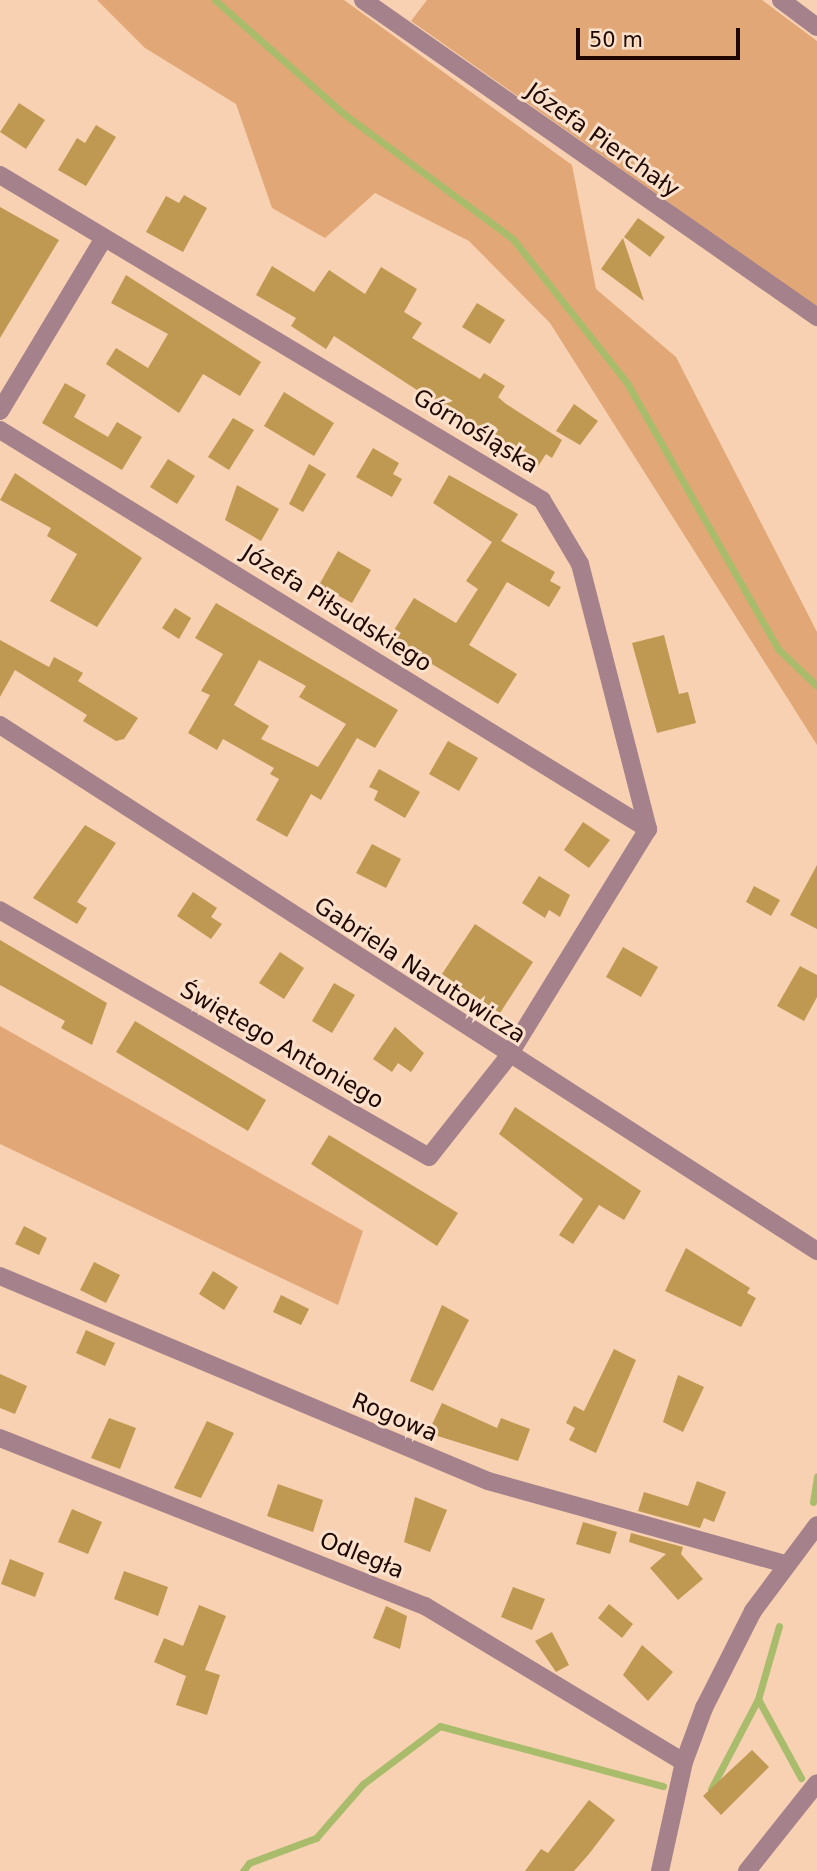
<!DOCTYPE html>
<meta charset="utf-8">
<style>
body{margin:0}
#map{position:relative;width:817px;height:1871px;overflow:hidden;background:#f8d1b2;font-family:"DejaVu Sans",sans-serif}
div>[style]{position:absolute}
.green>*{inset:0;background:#e2a776}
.stream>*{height:7px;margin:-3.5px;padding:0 3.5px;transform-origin:3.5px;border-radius:3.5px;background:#a8bc6c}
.building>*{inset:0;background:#bf9851}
.minor>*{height:18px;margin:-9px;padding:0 9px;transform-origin:9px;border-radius:9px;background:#a4818b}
span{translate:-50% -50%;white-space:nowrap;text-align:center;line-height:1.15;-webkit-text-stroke:6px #fbe1cc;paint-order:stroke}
.street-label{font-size:23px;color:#1e0800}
.scale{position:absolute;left:576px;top:28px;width:164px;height:32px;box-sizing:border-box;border:4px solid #1e0800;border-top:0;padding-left:9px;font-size:21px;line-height:24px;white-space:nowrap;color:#1e0800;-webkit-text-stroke:5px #fbe1cc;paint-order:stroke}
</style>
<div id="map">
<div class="green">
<div style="clip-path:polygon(97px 0,344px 0,572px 165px,596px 289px,676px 357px,817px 632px,817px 745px,550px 323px,469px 241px,375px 193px,325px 238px,272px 208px,236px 104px,145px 48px)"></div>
<div style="clip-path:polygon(427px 0,762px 0,817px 41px,817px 307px,411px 21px)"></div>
<div style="clip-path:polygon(0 1026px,363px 1231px,338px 1305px,0 1144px)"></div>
</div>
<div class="stream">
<div style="left:215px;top:0;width:172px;rotate:41.5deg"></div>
<div style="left:344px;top:114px;width:210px;rotate:36.5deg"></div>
<div style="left:513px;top:239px;width:184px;rotate:51.6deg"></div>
<div style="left:627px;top:383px;width:306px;rotate:60.4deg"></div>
<div style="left:778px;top:649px;width:54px;rotate:43.5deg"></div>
<div style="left:813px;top:1502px;width:26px;rotate:-81deg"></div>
<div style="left:779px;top:1626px;width:76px;rotate:106deg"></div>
<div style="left:758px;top:1699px;width:90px;rotate:61.4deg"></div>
<div style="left:711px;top:1789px;width:102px;rotate:-62.4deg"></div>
<div style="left:243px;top:1871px;width:10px;rotate:-53deg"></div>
<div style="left:249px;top:1863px;width:72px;rotate:-20.5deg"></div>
<div style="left:316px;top:1838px;width:72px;rotate:-49deg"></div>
<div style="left:363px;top:1784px;width:96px;rotate:-37deg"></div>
<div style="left:440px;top:1726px;width:231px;rotate:15.1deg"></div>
</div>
<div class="building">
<div style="clip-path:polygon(19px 103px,45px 120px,26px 149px,0 132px)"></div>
<div style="clip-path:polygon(96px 125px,116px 137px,86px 186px,58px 170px,77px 138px,85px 143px)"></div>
<div style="clip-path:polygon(184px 195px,207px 208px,183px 252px,146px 232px,166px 196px,179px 203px)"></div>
<div style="clip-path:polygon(0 207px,59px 240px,0 338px)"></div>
<div style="clip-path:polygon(638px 218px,665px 237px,650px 257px,624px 237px)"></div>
<div style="clip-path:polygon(623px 238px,644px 301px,601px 269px)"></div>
<div style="clip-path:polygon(272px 266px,314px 292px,329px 270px,365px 294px,381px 267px,417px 289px,404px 312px,422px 323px,412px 338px,480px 379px,484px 373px,505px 386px,498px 397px,506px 404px,562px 440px,552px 458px,546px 454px,537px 468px,334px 336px,326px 349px,291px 326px,296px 318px,256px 295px)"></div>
<div style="clip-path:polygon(126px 275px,261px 362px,240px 396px,203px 374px,179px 413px,106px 364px,116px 348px,148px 368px,168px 334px,111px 303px)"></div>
<div style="clip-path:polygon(477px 303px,505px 320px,490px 344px,462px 327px)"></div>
<div style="clip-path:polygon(65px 383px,86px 395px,74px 417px,108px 437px,117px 422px,142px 437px,122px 470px,42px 423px)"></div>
<div style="clip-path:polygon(284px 392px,334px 423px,314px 456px,264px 426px)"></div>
<div style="clip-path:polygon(574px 404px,598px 421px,580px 445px,556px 431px)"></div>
<div style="clip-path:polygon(233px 418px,254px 430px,229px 470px,208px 457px)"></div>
<div style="clip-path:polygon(373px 448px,399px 463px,393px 474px,402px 479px,392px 497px,356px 477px)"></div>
<div style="clip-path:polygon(168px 459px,195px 476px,177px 504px,150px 487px)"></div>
<div style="clip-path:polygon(309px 464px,326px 474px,303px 512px,289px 504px)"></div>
<div style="clip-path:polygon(15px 473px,142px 558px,97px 627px,50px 601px,77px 554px,47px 536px,51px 528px,0 500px)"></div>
<div style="clip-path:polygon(449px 475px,518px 514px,501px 541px,555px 572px,550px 581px,561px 587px,549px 607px,507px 582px,469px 645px,517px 674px,498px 704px,389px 638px,414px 598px,456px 623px,478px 589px,466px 581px,492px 542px,433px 503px)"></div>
<div style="clip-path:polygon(237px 485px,279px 509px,261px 541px,225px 520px)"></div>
<div style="clip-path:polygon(338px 551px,371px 570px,352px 603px,319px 585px)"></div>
<div style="clip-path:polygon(evenodd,216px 603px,398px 710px,375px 748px,357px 738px,321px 800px,311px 794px,287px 837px,256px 820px,279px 779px,270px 774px,274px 768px,223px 739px,217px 750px,188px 733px,210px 695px,201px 691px,223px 654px,195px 638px,216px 603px,259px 660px,306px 686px,299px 697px,346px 724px,318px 767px,261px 739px,269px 726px,234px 705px,259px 660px)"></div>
<div style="clip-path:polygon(175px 608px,191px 618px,179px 639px,162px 628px)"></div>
<div style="clip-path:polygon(664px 635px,679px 694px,688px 692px,696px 723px,657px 733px,632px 643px)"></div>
<div style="clip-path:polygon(0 640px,49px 667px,54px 657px,83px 673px,78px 681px,138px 718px,124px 739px,116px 741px,83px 721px,87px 715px,15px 670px,0 697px)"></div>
<div style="clip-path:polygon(448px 741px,478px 758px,459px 791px,429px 774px)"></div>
<div style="clip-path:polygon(379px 769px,420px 792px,405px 818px,374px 800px,378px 791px,369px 787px)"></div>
<div style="clip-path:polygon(583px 822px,610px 840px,589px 868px,564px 850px)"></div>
<div style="clip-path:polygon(85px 825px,116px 843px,77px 902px,87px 908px,77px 924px,33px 898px)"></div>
<div style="clip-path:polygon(372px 844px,401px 859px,386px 888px,356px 873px)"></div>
<div style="clip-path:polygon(817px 865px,817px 929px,790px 915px)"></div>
<div style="clip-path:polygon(539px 876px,570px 895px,560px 917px,549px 910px,545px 918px,522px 903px)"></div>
<div style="clip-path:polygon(754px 886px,780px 900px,771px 916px,746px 902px)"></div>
<div style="clip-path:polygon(193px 892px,217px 908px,211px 917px,222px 924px,211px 939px,177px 916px)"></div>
<div style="clip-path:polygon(475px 924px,533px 962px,500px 1013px,442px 974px)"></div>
<div style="clip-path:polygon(0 940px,107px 1003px,92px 1045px,61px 1028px,65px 1021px,0 985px)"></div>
<div style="clip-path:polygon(623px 947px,658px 967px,641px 997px,606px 977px)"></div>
<div style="clip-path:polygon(280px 952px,304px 968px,284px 999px,259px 983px)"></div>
<div style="clip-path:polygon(800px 966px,817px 975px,817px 997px,804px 1021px,777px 1006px)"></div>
<div style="clip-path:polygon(334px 983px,355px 995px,332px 1033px,312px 1021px)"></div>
<div style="clip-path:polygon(135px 1021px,266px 1100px,248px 1131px,116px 1052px)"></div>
<div style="clip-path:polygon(395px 1027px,424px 1053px,411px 1072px,398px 1063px,392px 1072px,373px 1059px)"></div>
<div style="clip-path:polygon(515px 1107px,641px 1191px,624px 1220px,599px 1205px,573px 1244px,559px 1235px,583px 1199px,499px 1134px)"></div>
<div style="clip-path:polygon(329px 1135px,458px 1213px,437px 1246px,311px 1164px)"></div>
<div style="clip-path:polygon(24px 1226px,47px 1238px,39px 1255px,15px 1244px)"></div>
<div style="clip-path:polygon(686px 1248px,750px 1288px,747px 1293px,756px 1298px,741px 1327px,665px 1291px)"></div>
<div style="clip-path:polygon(94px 1262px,120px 1275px,106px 1303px,80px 1290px)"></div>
<div style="clip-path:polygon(213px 1271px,238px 1287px,224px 1310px,199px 1294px)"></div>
<div style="clip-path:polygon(281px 1295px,309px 1309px,301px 1325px,273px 1312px)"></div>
<div style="clip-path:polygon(442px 1305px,469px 1320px,433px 1391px,410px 1381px)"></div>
<div style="clip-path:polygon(86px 1330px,115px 1343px,105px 1366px,76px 1353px)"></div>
<div style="clip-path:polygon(614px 1349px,636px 1360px,596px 1453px,569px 1440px,575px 1428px,566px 1423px,574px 1406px,584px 1411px)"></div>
<div style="clip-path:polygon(0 1374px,27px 1386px,15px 1414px,0 1408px)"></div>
<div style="clip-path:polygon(678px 1375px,704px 1387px,683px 1432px,663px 1422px)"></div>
<div style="clip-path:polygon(442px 1403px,497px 1428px,501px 1418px,530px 1429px,518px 1461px,428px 1433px)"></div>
<div style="clip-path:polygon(109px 1418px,136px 1428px,120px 1469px,91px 1458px)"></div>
<div style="clip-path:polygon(207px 1421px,234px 1433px,201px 1498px,174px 1488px)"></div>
<div style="clip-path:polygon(697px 1481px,726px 1492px,714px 1522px,704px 1518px,700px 1528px,638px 1511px,644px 1492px,688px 1506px)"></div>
<div style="clip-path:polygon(278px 1484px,323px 1500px,313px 1532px,267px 1516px)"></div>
<div style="clip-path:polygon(415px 1497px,447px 1510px,430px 1552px,404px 1542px)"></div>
<div style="clip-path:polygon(72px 1509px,102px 1522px,88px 1554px,58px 1542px)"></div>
<div style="clip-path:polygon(583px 1522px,617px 1532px,610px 1554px,576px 1544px)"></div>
<div style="clip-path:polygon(631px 1533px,683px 1547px,681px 1554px,703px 1579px,678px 1600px,650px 1568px,666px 1554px,629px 1542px)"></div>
<div style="clip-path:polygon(10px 1559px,44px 1573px,35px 1597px,1px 1584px)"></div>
<div style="clip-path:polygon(124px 1571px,168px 1587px,158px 1616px,114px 1599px)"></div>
<div style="clip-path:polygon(513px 1587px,545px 1599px,532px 1630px,501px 1617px)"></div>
<div style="clip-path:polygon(609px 1604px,633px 1624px,622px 1638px,598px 1618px)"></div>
<div style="clip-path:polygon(199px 1605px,226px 1616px,205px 1670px,220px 1675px,207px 1715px,176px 1705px,186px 1676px,154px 1662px,164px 1638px,183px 1646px)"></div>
<div style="clip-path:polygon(386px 1606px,407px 1616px,400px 1649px,373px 1638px)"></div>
<div style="clip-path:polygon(552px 1632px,569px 1665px,556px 1672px,535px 1641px)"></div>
<div style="clip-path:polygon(642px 1645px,673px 1672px,648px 1701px,623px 1675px)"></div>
<div style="clip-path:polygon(752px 1750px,769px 1767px,721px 1815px,703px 1796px)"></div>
<div style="clip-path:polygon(589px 1800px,615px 1820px,589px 1854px,574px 1871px,525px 1871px,541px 1849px,548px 1853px)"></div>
</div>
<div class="minor">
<div style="left:363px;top:0;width:554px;rotate:34.92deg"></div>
<div style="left:781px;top:0;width:45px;rotate:36.9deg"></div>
<div style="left:0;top:175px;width:632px;rotate:30.95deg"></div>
<div style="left:542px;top:500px;width:74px;rotate:59.3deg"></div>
<div style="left:580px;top:564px;width:274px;rotate:75.6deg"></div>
<div style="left:648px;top:829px;width:268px;rotate:121.6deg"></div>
<div style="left:508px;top:1057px;width:127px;rotate:128.3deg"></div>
<div style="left:429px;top:1157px;width:495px;rotate:-150.1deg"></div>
<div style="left:0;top:411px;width:202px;rotate:-59deg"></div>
<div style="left:0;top:430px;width:761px;rotate:31.62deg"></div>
<div style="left:0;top:725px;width:972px;rotate:32.77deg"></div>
<div style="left:0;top:1276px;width:529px;rotate:22.79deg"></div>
<div style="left:488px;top:1481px;width:308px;rotate:15.6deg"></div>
<div style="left:0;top:1438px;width:457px;rotate:21.6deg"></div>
<div style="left:425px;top:1606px;width:302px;rotate:31.1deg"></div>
<div style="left:660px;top:1871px;width:112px;rotate:-77.6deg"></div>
<div style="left:684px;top:1762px;width:58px;rotate:-69.7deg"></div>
<div style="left:704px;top:1708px;width:109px;rotate:-63.2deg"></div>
<div style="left:753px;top:1611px;width:107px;rotate:-53.3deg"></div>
<div style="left:747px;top:1871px;width:112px;rotate:-51.5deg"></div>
</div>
<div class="street-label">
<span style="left:603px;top:140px;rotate:35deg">Józefa Pierchały</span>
<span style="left:476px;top:431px;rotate:31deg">Górnośląska</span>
<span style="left:337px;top:608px;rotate:32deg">Józefa Piłsudskiego</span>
<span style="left:420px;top:970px;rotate:33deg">Gabriela Narutowicza</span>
<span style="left:282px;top:1045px;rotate:30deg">Świętego Antoniego</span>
<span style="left:395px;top:1417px;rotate:23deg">Rogowa</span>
<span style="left:362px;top:1555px;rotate:22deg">Odległa</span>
</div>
<div class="scale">50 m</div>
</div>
